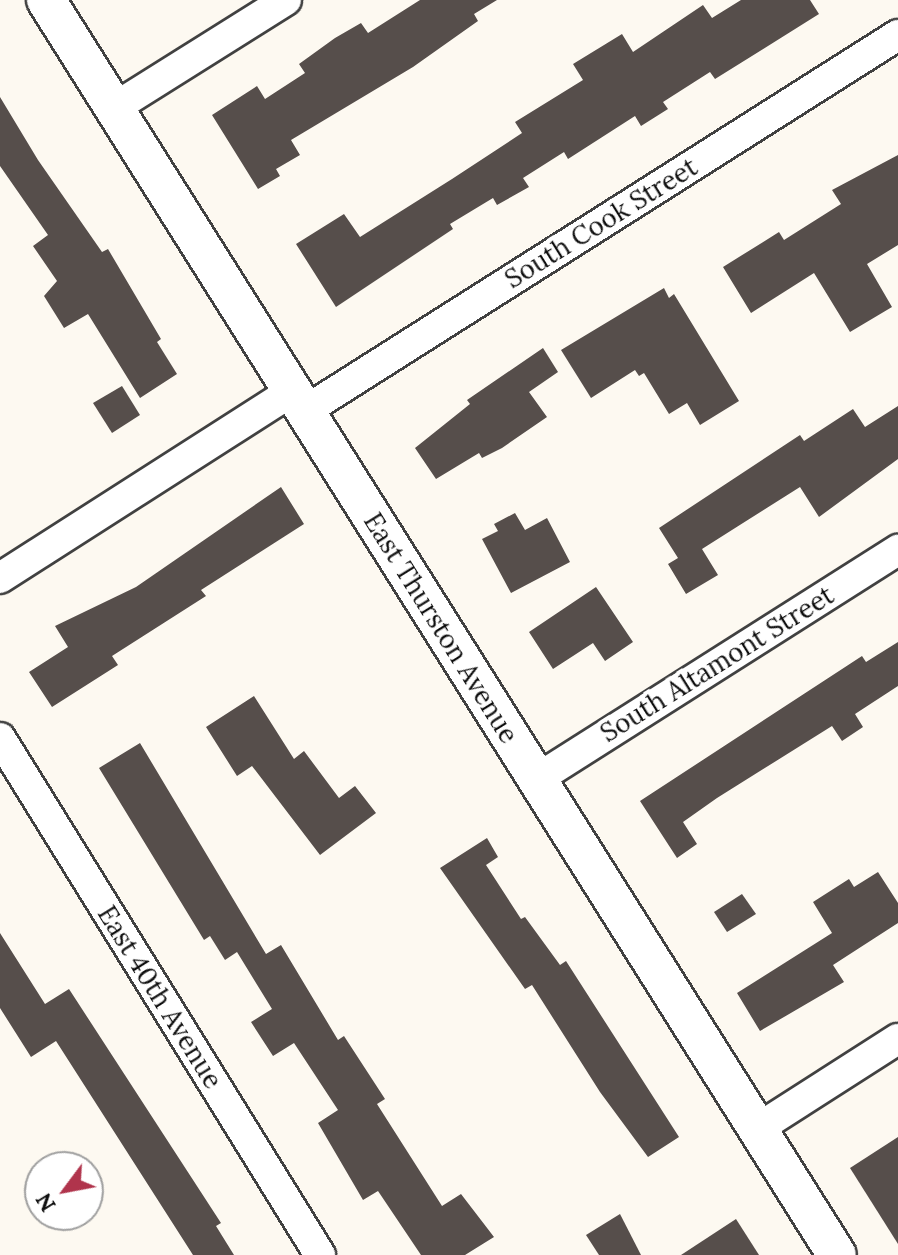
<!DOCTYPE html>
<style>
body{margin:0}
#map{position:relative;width:898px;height:1255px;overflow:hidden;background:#fdf9f1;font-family:Lora,serif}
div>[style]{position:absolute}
.building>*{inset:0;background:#564e4b}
.roads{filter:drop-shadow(2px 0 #414141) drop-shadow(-2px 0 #414141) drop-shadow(0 2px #414141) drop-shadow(0 -2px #414141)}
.minor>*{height:30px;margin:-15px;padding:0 15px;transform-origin:15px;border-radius:15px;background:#fff}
.tertiary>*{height:38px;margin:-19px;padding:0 19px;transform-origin:19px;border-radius:19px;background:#fff}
span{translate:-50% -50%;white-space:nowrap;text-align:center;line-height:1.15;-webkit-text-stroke:8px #fff;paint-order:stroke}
.street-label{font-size:26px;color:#0e0e0e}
.north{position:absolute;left:24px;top:1151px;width:80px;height:80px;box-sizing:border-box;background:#fff;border:2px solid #9f9f9f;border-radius:50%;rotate:238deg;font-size:22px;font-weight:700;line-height:32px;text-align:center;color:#0e0e0e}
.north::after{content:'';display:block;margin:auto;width:28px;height:36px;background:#b0344c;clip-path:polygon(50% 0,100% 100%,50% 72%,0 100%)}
</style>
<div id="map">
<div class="building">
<div style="clip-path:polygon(420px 0,497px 0,474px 14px,478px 21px,413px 67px,291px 140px,300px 155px,276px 169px,280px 176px,258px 189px,212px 115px,257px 86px,265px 99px,305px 73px,299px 64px,335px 38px,361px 23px,368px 33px)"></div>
<div style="clip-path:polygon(741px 0,810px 0,819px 14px,715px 79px,710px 72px,663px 102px,668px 109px,641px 126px,635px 116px,568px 159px,564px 152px,523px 178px,529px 187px,497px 205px,493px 198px,450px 224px,453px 229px,336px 307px,296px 244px,344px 214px,360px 237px,452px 179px,522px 133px,515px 122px,583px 80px,573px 64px,622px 34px,633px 52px,703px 5px,712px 18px)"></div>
<div style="clip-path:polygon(0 97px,38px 160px,102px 252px,108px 249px,161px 339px,157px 342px,177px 374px,140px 398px,88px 314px,64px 328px,44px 296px,57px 281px,33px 246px,48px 235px,0 166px)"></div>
<div style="clip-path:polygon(898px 155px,898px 245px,867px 264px,892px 307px,850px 332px,814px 273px,751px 313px,723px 267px,779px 232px,784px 240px,841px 204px,832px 190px)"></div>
<div style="clip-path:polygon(664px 288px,669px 298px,674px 294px,739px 401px,700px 425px,687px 403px,669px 414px,644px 373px,639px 376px,635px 370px,591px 398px,561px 350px)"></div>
<div style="clip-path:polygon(543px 348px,558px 372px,529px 392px,547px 417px,502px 448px,482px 458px,479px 453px,436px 479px,415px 448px,470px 404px,467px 400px)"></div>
<div style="clip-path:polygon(122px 386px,140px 415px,112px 433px,93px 403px)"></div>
<div style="clip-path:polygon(898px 406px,898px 459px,819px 517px,800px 487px,743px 523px,702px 549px,718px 575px,686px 594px,668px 564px,678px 558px,659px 528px,800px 435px,804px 441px,853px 409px,865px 427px)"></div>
<div style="clip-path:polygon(281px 487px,304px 524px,201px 590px,206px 596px,112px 656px,118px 665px,52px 707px,29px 672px,68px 647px,55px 626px,136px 587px)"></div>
<div style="clip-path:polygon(515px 513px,525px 530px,547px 518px,570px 562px,511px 593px,482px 539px,498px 531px,494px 524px)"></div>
<div style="clip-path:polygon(596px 587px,633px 642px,605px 661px,593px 643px,553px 669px,529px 632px)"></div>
<div style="clip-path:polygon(898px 642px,898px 686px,855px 714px,863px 727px,842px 741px,832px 726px,717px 798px,683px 822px,697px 844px,677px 858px,640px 801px,862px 656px,866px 662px)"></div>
<div style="clip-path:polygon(254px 696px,294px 759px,304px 751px,339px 798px,355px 786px,376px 813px,320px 855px,252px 766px,237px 776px,206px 727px)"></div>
<div style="clip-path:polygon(140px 743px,266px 954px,281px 945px,338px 1040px,344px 1036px,385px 1099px,377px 1104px,442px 1206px,461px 1194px,494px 1237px,465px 1255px,421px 1255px,378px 1191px,363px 1200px,318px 1123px,338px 1110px,294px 1043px,273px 1056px,251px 1022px,272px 1009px,237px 952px,225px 960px,210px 936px,204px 940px,99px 768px)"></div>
<div style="clip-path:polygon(487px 838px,498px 857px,486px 865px,521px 919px,525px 917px,560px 965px,566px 961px,679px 1137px,648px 1157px,600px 1092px,532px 985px,525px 989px,440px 868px)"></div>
<div style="clip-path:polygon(878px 872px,898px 903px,898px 923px,833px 965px,844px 982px,760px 1031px,737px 993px,832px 933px,813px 902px,849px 879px,854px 887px)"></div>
<div style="clip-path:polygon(742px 894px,756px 914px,727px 932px,714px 912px)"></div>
<div style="clip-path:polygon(0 933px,45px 1004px,69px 989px,221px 1223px,216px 1226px,234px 1255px,193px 1255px,56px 1041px,31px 1057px,0 1008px)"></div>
<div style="clip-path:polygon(898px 1137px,898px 1244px,850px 1168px)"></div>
<div style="clip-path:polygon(620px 1214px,641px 1255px,599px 1255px,586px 1235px)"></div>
<div style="clip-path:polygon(736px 1219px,759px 1255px,681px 1255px)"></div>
</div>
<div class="roads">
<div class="minor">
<div style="left:114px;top:108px;width:203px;rotate:-32.1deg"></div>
<div style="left:305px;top:411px;width:702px;rotate:-32.38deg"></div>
<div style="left:0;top:578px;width:347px;rotate:-32.6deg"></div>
<div style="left:0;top:738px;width:608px;rotate:58.24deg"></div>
<div style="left:537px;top:779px;width:428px;rotate:-32.4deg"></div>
<div style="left:757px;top:1129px;width:167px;rotate:-32.6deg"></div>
</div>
<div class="tertiary">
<div style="left:46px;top:0;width:1483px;rotate:57.78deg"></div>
</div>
</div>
<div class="street-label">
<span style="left:601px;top:223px;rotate:-32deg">South Cook Street</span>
<span style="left:441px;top:628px;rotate:58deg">East Thurston Avenue</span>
<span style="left:717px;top:664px;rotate:-32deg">South Altamont Street</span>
<span style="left:160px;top:997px;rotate:58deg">East 40th Avenue</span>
</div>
<div class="north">N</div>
</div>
